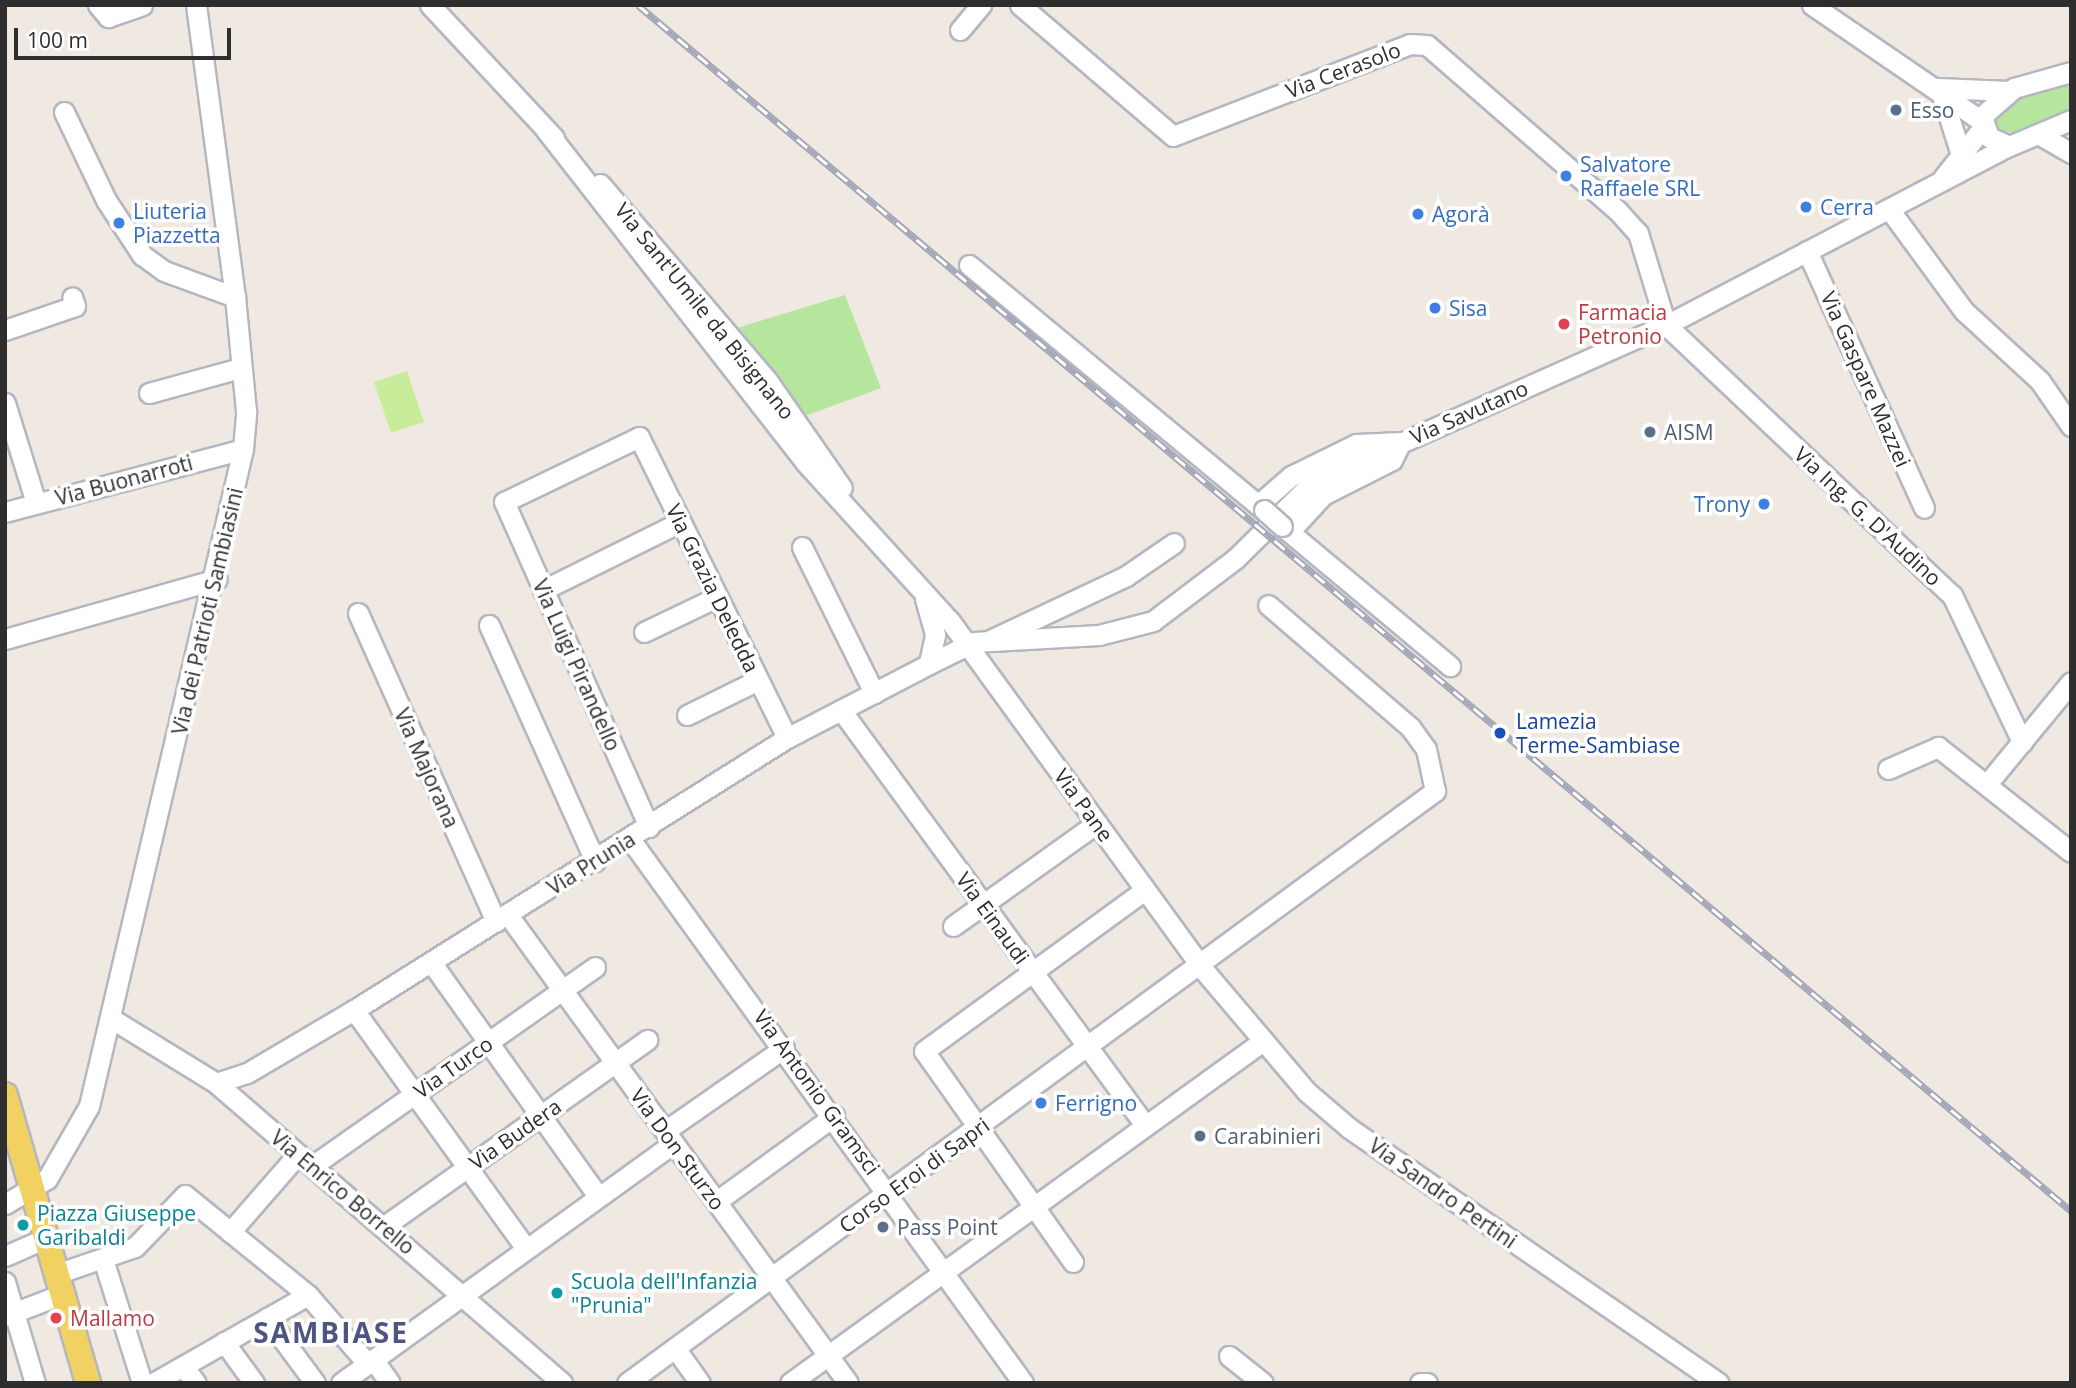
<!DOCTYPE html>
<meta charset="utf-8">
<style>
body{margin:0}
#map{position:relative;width:2076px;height:1388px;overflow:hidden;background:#efe9e1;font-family:"Open Sans",sans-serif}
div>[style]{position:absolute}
.green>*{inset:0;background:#b6e59e}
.pitch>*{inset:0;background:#c9ec9a}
.roads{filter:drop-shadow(2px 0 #b4b7c1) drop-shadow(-2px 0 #b4b7c1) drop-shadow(0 2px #b4b7c1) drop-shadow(0 -2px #b4b7c1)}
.minor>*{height:19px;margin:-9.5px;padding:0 9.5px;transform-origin:9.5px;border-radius:9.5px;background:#fff}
.major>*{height:24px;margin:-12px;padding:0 12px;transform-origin:12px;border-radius:12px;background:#f2d163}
.rail>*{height:7px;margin-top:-3.5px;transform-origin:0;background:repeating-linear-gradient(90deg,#fff 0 13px,#a3a6b8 0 26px);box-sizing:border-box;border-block:2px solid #a3a6b8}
.bridges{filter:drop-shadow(2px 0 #b4b7c1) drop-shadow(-2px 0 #b4b7c1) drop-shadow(0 2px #b4b7c1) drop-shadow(0 -2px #b4b7c1)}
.minor-bridge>*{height:19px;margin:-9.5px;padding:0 9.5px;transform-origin:9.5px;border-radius:9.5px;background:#fff}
.dots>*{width:19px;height:19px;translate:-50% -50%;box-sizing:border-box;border:4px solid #fff;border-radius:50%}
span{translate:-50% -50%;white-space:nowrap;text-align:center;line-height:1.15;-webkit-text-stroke:7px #fff;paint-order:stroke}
.street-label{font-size:21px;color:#2e2e2e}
.service-label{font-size:21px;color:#4e5e75}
.left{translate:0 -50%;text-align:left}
.shop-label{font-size:21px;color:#366cbe}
.right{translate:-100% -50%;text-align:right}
.health-label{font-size:21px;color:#be3a42}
.transit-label{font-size:21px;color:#164399}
.culture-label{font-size:21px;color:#0d838f}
.district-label{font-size:28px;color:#4d5680;font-weight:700;letter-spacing:2px}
.frame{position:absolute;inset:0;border:7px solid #2e2e2e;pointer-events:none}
.scale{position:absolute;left:14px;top:28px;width:217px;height:32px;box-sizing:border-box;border:4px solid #2e2e2e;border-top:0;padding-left:9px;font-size:21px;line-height:24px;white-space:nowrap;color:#2e2e2e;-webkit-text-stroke:5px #fff;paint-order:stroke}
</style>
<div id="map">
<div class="green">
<div style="clip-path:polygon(2071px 81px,2071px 110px,2020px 133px,1994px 131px,1991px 114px,2007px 99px)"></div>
<div style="clip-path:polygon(845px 295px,881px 388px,805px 416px,737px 328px)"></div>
</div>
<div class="pitch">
<div style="clip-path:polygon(407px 371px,424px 422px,391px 433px,374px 382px)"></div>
</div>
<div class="roads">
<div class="minor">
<div style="left:98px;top:5px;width:16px;rotate:50deg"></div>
<div style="left:108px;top:17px;width:36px;rotate:-19deg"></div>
<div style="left:430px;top:5px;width:182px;rotate:47deg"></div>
<div style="left:1020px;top:5px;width:201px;rotate:40.6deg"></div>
<div style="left:1173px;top:136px;width:254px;rotate:-21.2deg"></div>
<div style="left:1410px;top:44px;width:17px;rotate:3deg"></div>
<div style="left:1427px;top:45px;width:252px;rotate:41deg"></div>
<div style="left:1617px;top:210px;width:31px;rotate:48deg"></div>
<div style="left:1638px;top:233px;width:96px;rotate:73.1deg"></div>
<div style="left:1666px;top:325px;width:393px;rotate:43.4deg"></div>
<div style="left:1952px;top:595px;width:163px;rotate:64.5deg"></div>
<div style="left:1812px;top:5px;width:207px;rotate:34.4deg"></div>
<div style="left:960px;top:30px;width:33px;rotate:-50deg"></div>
<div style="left:2071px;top:72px;width:59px;rotate:164.3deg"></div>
<div style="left:2014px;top:88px;width:43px;rotate:138.8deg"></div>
<div style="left:1982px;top:116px;width:22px;rotate:72deg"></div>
<div style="left:1989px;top:137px;width:22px;rotate:24deg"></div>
<div style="left:2009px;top:146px;width:67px;rotate:-22.8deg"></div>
<div style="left:1938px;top:88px;width:71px;rotate:2.4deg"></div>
<div style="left:1942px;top:95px;width:63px;rotate:72.4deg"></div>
<div style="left:64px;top:112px;width:98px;rotate:64.5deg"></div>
<div style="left:106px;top:200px;width:66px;rotate:56.8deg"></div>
<div style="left:142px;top:255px;width:27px;rotate:36deg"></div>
<div style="left:164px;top:271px;width:76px;rotate:20.1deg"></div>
<div style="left:545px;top:129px;width:424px;rotate:52deg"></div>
<div style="left:806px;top:463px;width:214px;rotate:47.7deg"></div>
<div style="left:950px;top:621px;width:427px;rotate:54deg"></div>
<div style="left:1201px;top:967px;width:164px;rotate:49.7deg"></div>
<div style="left:1307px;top:1092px;width:55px;rotate:40.6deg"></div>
<div style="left:1349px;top:1128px;width:449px;rotate:34.6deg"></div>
<div style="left:2040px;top:135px;width:36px;rotate:30deg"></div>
<div style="left:1943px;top:178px;width:66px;rotate:-51.7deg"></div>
<div style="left:600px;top:184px;width:257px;rotate:49.6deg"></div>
<div style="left:767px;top:380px;width:131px;rotate:55.2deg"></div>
<div style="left:1889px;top:209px;width:127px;rotate:53.7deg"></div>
<div style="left:1964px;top:311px;width:103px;rotate:42.6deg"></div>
<div style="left:2040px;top:381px;width:55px;rotate:55.4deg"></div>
<div style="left:1807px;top:251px;width:282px;rotate:65.5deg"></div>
<div style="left:969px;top:265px;width:383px;rotate:39.7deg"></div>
<div style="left:5px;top:330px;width:74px;rotate:-18.9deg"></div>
<div style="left:75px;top:306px;width:9px;rotate:-108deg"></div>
<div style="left:149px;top:393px;width:94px;rotate:-15.4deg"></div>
<div style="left:5px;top:403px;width:105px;rotate:72.8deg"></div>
<div style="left:1258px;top:505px;width:44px;rotate:-41.3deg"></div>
<div style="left:1291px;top:476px;width:72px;rotate:-26.2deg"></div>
<div style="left:1356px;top:444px;width:45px;rotate:-2.5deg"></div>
<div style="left:1401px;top:442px;width:20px;rotate:117deg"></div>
<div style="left:1392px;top:460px;width:77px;rotate:153.1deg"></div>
<div style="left:1323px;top:495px;width:50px;rotate:132.6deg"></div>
<div style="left:5px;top:512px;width:246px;rotate:-14.8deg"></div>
<div style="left:1282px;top:526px;width:219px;rotate:39.8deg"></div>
<div style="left:802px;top:547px;width:163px;rotate:63.7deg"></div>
<div style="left:543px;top:590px;width:153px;rotate:-26.4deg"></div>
<div style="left:925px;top:599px;width:37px;rotate:74deg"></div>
<div style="left:935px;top:635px;width:30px;rotate:102deg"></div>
<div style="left:358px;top:613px;width:338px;rotate:65.9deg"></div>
<div style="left:489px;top:625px;width:259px;rotate:65.8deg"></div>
<div style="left:644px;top:632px;width:81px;rotate:-25.6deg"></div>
<div style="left:5px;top:639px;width:220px;rotate:-15.8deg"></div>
<div style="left:988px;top:641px;width:153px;rotate:-25.2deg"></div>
<div style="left:1126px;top:576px;width:58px;rotate:-34.5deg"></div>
<div style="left:841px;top:710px;width:514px;rotate:53.78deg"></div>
<div style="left:687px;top:715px;width:79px;rotate:-26.2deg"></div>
<div style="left:1888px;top:769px;width:55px;rotate:-23.7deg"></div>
<div style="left:1938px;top:747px;width:169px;rotate:38.3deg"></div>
<div style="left:1987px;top:784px;width:132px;rotate:-50.5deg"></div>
<div style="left:649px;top:827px;width:356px;rotate:-114deg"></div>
<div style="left:504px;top:502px;width:150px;rotate:-25.7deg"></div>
<div style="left:639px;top:437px;width:335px;rotate:63.8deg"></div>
<div style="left:630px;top:839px;width:671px;rotate:54.15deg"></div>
<div style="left:508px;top:915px;width:578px;rotate:54deg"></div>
<div style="left:953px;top:926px;width:177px;rotate:-35.6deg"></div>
<div style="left:431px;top:962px;width:287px;rotate:54.5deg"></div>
<div style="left:354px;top:1010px;width:292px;rotate:54.2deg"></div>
<div style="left:112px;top:1019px;width:122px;rotate:31.6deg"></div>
<div style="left:216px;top:1083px;width:458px;rotate:40.9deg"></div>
<div style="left:216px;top:1083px;width:33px;rotate:-18deg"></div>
<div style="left:247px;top:1073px;width:124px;rotate:-30.5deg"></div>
<div style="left:354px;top:1010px;width:511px;rotate:-32.14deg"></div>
<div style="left:787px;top:738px;width:160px;rotate:-27.5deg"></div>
<div style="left:929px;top:664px;width:50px;rotate:-26.1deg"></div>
<div style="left:974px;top:642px;width:125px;rotate:-3.2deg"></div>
<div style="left:1099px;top:635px;width:56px;rotate:-14.5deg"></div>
<div style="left:1153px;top:621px;width:103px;rotate:-37.1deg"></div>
<div style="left:1235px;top:559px;width:110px;rotate:-44.6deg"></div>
<div style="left:1313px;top:482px;width:386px;rotate:-24deg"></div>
<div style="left:1666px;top:325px;width:387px;rotate:-27.6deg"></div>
<div style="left:665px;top:1131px;width:145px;rotate:-34.9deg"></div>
<div style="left:312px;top:1166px;width:346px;rotate:-35.1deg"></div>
<div style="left:717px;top:1201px;width:145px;rotate:-36deg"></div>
<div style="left:5px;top:1204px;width:49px;rotate:-30.8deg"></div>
<div style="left:47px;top:1179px;width:84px;rotate:-60.1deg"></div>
<div style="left:89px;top:1106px;width:675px;rotate:-76.81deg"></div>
<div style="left:243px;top:449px;width:38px;rotate:-85deg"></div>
<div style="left:246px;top:411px;width:115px;rotate:-95.5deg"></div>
<div style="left:235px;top:297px;width:295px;rotate:-97.6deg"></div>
<div style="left:383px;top:1227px;width:324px;rotate:-35.3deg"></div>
<div style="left:230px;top:1232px;width:103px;rotate:-48.9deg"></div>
<div style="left:5px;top:1256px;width:45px;rotate:-23.7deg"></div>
<div style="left:103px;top:1259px;width:130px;rotate:72.5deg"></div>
<div style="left:1073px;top:1262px;width:258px;rotate:-125.2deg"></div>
<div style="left:924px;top:1051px;width:273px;rotate:-36.1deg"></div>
<div style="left:56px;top:1274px;width:83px;rotate:-18.9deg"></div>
<div style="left:135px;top:1247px;width:72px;rotate:-46.1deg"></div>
<div style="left:185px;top:1195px;width:159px;rotate:39.1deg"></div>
<div style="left:308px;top:1295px;width:90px;rotate:49.1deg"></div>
<div style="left:5px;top:1282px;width:105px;rotate:73.5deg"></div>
<div style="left:5px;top:1316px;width:61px;rotate:-21.1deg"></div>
<div style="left:267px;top:1318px;width:81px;rotate:53.6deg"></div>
<div style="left:224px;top:1342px;width:51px;rotate:53.8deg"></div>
<div style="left:675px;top:1348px;width:43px;rotate:54.5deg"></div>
<div style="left:1229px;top:1356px;width:43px;rotate:38.5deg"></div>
<div style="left:373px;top:1359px;width:29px;rotate:55deg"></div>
<div style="left:183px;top:1366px;width:21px;rotate:53deg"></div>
<div style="left:153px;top:1383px;width:178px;rotate:-29.6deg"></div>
<div style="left:341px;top:1383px;width:410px;rotate:-35.8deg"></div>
<div style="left:627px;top:1383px;width:1002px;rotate:-36.23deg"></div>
<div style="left:1435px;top:791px;width:43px;rotate:-102.1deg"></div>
<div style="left:1426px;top:749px;width:27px;rotate:-126deg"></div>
<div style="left:1410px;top:727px;width:187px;rotate:-139.3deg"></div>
<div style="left:790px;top:1383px;width:584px;rotate:-35.87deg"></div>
<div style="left:1420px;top:1383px;width:7px"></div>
</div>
<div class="major">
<div style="left:5px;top:1095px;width:300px;rotate:73.9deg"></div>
</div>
</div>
<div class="rail">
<div style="left:638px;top:5px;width:1873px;rotate:40.08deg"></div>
</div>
<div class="bridges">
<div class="minor-bridge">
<div style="left:1264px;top:510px;width:24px;rotate:42deg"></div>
</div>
</div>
<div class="dots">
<div style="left:1896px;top:110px;background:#5c6f8a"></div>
<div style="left:1566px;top:176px;background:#3f7fe0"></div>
<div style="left:1806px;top:207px;background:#3f7fe0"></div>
<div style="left:1418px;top:214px;background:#3f7fe0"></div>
<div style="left:119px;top:223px;background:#3f7fe0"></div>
<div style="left:1435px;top:308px;background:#3f7fe0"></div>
<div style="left:1564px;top:324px;background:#e0444e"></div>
<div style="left:1650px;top:432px;background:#5c6f8a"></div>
<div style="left:1764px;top:504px;background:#3f7fe0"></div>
<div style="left:1500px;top:733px;background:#1a4fb4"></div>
<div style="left:1041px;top:1103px;background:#3f7fe0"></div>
<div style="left:1200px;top:1136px;background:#5c6f8a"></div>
<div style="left:23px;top:1225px;background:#0f9aa8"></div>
<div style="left:883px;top:1227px;background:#5c6f8a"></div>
<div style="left:557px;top:1293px;background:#0f9aa8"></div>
<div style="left:56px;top:1318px;background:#e0444e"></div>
</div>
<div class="street-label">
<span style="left:1343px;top:70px;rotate:-21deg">Via Cerasolo</span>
<span style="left:705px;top:311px;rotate:51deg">Via Sant'Umile da Bisignano</span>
<span style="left:1866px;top:379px;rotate:66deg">Via Gaspare Mazzei</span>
<span style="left:1469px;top:412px;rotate:-24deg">Via Savutano</span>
<span style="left:124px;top:480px;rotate:-15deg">Via Buonarroti</span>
<span style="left:1868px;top:516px;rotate:43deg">Via Ing. G. D'Audino</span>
<span style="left:713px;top:588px;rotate:64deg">Via Grazia Deledda</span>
<span style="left:207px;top:611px;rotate:-77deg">Via dei Patrioti Sambiasini</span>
<span style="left:577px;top:665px;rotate:66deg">Via Luigi Pirandello</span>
<span style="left:427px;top:768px;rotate:66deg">Via Majorana</span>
<span style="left:1084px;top:805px;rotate:54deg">Via Pane</span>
<span style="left:591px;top:863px;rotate:-32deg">Via Prunia</span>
<span style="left:993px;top:918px;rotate:54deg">Via Einaudi</span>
<span style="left:453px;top:1067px;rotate:-35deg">Via Turco</span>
<span style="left:817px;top:1092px;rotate:54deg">Via Antonio Gramsci</span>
<span style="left:515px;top:1134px;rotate:-35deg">Via Budera</span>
<span style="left:678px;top:1149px;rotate:54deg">Via Don Sturzo</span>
<span style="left:914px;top:1175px;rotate:-36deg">Corso Eroi di Sapri</span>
<span style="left:343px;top:1192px;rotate:40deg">Via Enrico Borrello</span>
<span style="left:1443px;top:1193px;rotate:35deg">Via Sandro Pertini</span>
</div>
<div class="service-label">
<span class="left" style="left:1910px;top:110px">Esso</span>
<span class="left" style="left:1664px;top:432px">AISM</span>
<span class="left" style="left:1214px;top:1136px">Carabinieri</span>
<span class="left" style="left:897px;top:1227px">Pass Point</span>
</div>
<div class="shop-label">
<span class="left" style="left:1580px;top:176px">Salvatore<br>Raffaele SRL</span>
<span class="left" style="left:1820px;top:207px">Cerra</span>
<span class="left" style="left:133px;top:223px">Liuteria<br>Piazzetta</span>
<span class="left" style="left:1432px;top:214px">Agorà</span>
<span class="left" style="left:1449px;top:308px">Sisa</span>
<span class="right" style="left:1750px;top:504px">Trony</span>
<span class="left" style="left:1055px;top:1103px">Ferrigno</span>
</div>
<div class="health-label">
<span class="left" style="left:1578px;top:324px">Farmacia<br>Petronio</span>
<span class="left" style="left:70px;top:1318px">Mallamo</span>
</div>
<div class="transit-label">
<span class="left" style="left:1516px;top:733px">Lamezia<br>Terme-Sambiase</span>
</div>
<div class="culture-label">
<span class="left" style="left:37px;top:1225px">Piazza Giuseppe<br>Garibaldi</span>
<span class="left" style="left:571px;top:1293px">Scuola dell'Infanzia<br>"Prunia"</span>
</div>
<div class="district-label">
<span style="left:331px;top:1332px">SAMBIASE</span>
</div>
<div class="frame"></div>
<div class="scale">100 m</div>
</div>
